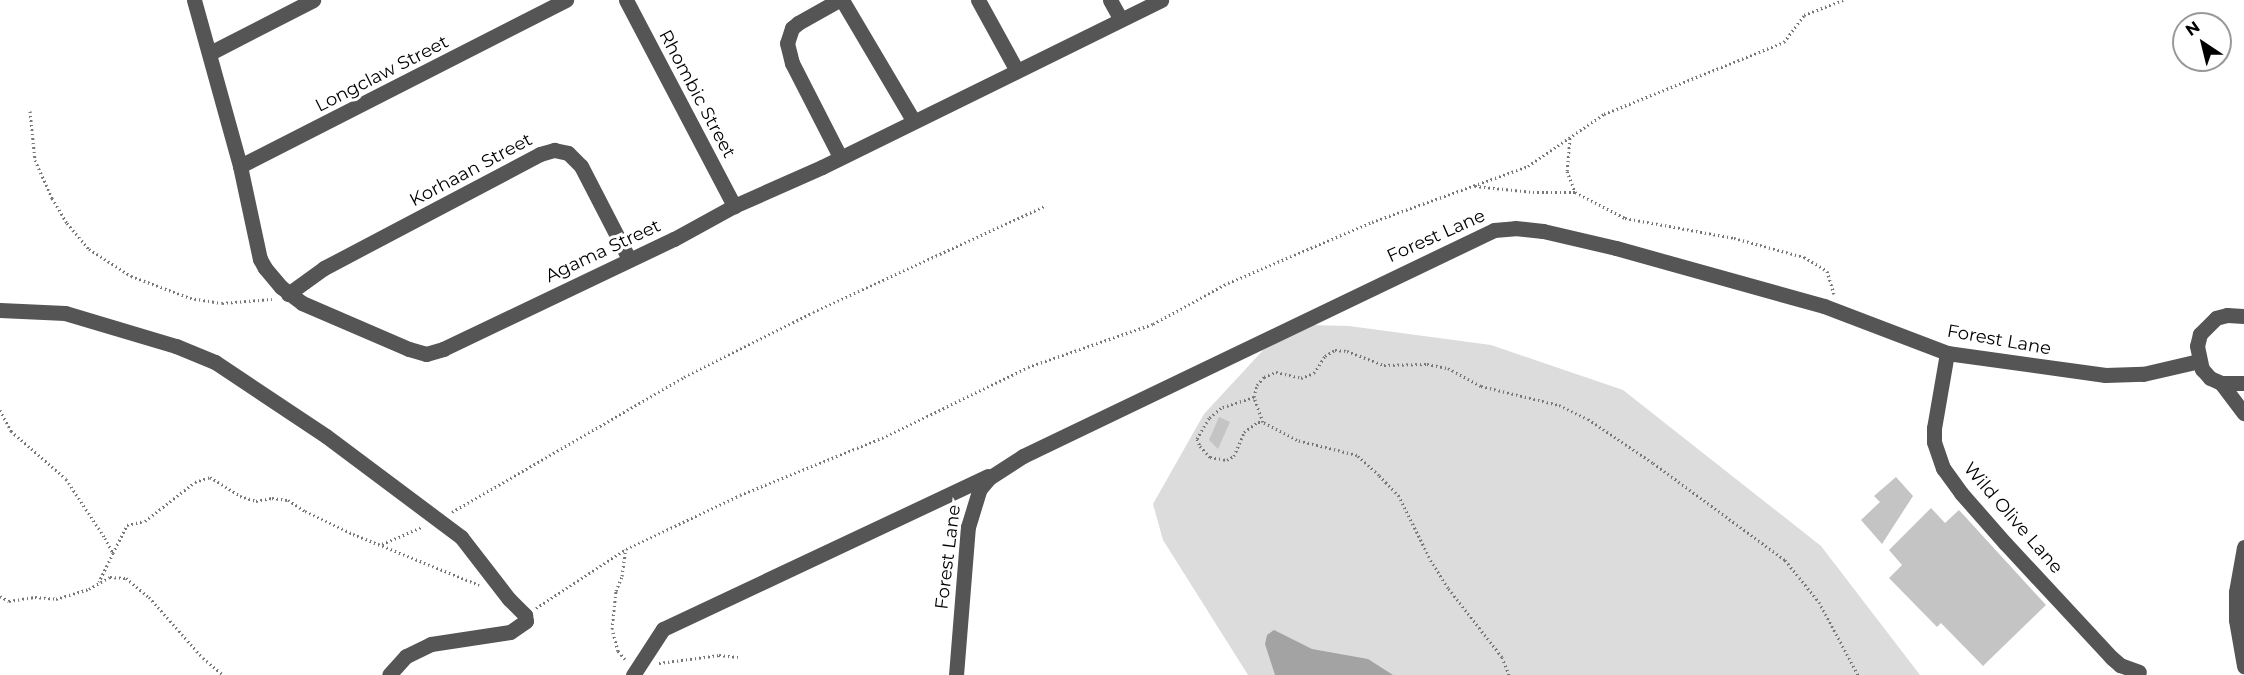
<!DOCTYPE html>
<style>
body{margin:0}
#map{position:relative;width:2244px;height:675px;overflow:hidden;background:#fff;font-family:Montserrat,sans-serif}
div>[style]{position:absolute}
.green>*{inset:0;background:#dcdcdc}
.water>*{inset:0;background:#a3a3a3}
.building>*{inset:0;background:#c4c4c4}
.path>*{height:3px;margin-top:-1.5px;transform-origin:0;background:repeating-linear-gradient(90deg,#777 0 1.5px,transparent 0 4.5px)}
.minor>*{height:15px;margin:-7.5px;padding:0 7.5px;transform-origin:7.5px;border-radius:7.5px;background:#555}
span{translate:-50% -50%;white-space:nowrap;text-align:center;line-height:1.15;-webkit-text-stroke:6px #fff;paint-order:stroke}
.street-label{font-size:18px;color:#000}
.north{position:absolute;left:2172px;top:12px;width:60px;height:60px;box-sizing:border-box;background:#fff;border:2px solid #999;border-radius:50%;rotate:325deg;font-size:16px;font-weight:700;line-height:24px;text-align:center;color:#000}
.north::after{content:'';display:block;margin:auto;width:21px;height:27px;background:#000;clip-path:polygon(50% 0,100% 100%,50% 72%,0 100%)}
</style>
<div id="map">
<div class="green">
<div style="clip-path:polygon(1312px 325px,1349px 326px,1491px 345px,1623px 390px,1821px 546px,1920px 675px,1248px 675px,1163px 540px,1153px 504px,1204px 414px,1266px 347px)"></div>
</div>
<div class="water">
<div style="clip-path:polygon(1274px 630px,1312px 649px,1368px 659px,1393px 675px,1275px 675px,1265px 644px,1267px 635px)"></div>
</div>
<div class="building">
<div style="clip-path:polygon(1219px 417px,1230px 422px,1218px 449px,1209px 440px)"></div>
<div style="clip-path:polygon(1896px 477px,1913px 496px,1882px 544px,1861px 520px,1880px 502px,1874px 496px)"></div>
<div style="clip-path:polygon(1931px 508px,1945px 523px,1959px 510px,2046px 605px,1983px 666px,1941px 623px,1937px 627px,1889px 578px,1902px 565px,1889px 550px)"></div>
</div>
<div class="path">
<div style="left:30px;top:111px;width:49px;rotate:84.2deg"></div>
<div style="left:35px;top:160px;width:42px;rotate:65.9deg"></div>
<div style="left:52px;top:198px;width:29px;rotate:59deg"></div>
<div style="left:67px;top:223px;width:34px;rotate:50deg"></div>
<div style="left:89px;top:249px;width:50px;rotate:32.7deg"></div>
<div style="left:131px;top:276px;width:63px;rotate:20.4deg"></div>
<div style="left:190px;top:298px;width:32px;rotate:9deg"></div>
<div style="left:222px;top:303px;width:50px;rotate:-4.6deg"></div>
<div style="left:1570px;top:138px;width:33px;rotate:95deg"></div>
<div style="left:1567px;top:171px;width:22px;rotate:69deg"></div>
<div style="left:1575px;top:192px;width:56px;rotate:27.5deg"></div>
<div style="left:1625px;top:218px;width:111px;rotate:10.4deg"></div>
<div style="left:1734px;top:238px;width:73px;rotate:15.2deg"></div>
<div style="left:1804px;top:257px;width:27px;rotate:31deg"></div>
<div style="left:1827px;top:271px;width:24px;rotate:73deg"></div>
<div style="left:1475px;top:186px;width:58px;rotate:5.9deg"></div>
<div style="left:1533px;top:192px;width:42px"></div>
<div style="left:1254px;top:397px;width:35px;rotate:162deg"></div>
<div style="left:1221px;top:408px;width:16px;rotate:140deg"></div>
<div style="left:1209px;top:418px;width:24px;rotate:120deg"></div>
<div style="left:1197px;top:439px;width:8px;rotate:67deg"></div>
<div style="left:1200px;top:446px;width:15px;rotate:48deg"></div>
<div style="left:1210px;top:457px;width:17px;rotate:10deg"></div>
<div style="left:1227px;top:460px;width:8px;rotate:-30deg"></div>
<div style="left:1234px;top:456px;width:26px;rotate:-67deg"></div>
<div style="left:1244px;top:432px;width:17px;rotate:-36deg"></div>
<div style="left:1258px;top:422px;width:5px"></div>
<div style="left:0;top:410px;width:24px;rotate:62deg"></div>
<div style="left:11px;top:431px;width:73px;rotate:41.1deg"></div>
<div style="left:66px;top:479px;width:71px;rotate:56.5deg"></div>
<div style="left:105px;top:538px;width:17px;rotate:62deg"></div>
<div style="left:113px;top:553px;width:32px;rotate:116deg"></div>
<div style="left:452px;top:512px;width:268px;rotate:-30.2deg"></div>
<div style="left:684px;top:377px;width:144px;rotate:-26.7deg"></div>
<div style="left:813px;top:312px;width:254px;rotate:-24.6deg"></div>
<div style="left:382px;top:544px;width:43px;rotate:-23deg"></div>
<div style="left:113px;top:553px;width:31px;rotate:-63deg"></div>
<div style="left:127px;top:525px;width:18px;rotate:-13deg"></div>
<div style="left:145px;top:521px;width:63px;rotate:-38deg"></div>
<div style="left:195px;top:482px;width:16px;rotate:-18deg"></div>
<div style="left:210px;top:477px;width:36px;rotate:32deg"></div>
<div style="left:240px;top:496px;width:17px;rotate:17deg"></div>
<div style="left:256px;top:501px;width:16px;rotate:-11deg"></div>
<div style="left:272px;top:498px;width:16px;rotate:7deg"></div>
<div style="left:288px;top:500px;width:20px;rotate:33deg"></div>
<div style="left:305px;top:511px;width:53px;rotate:25.6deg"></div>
<div style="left:353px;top:534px;width:136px;rotate:22deg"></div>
<div style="left:0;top:596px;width:10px;rotate:29deg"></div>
<div style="left:9px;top:601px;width:26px;rotate:-9deg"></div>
<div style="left:35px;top:597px;width:21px;rotate:5deg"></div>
<div style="left:56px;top:599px;width:34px;rotate:-17deg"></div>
<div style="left:89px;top:589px;width:24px;rotate:-30deg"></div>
<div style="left:110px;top:577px;width:16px;rotate:4deg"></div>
<div style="left:126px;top:578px;width:30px;rotate:40deg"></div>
<div style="left:149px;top:597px;width:81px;rotate:48.5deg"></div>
<div style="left:203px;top:658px;width:26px;rotate:40deg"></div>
<div style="left:536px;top:608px;width:108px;rotate:-33.2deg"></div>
<div style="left:626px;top:549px;width:126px;rotate:-25.3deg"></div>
<div style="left:740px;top:495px;width:153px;rotate:-21.9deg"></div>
<div style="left:882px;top:438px;width:162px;rotate:-25.9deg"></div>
<div style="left:1028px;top:367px;width:132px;rotate:-19deg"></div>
<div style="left:1153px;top:324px;width:85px;rotate:-28.7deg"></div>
<div style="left:1228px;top:283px;width:156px;rotate:-23deg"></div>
<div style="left:1372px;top:222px;width:166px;rotate:-19.7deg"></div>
<div style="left:1528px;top:166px;width:92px;rotate:-34.4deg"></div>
<div style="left:1604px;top:114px;width:194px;rotate:-21.8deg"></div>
<div style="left:1784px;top:42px;width:34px;rotate:-53deg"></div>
<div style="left:1804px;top:15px;width:42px;rotate:-21deg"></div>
<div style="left:625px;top:659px;width:11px;rotate:-131deg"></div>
<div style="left:618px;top:651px;width:23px;rotate:-105deg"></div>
<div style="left:612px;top:629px;width:38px;rotate:-84deg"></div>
<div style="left:616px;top:591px;width:16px;rotate:-68deg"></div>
<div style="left:622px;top:576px;width:27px;rotate:-82deg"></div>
<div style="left:659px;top:663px;width:61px;rotate:-7.6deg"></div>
<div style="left:719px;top:655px;width:19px;rotate:6deg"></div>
<div style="left:1509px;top:675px;width:19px;rotate:-111deg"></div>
<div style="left:1502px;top:657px;width:88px;rotate:-128deg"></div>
<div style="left:1448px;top:588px;width:36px;rotate:-122deg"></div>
<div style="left:1429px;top:557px;width:68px;rotate:-116.2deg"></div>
<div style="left:1399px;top:496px;width:29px;rotate:-134deg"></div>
<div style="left:1379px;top:475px;width:30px;rotate:-138deg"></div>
<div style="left:1357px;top:455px;width:62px;rotate:-166deg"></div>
<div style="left:1297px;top:440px;width:38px;rotate:-152deg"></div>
<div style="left:1263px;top:422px;width:27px;rotate:-110deg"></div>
<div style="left:1254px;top:397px;width:12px;rotate:-76deg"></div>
<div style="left:1257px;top:385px;width:11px;rotate:-49deg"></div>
<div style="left:1264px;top:377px;width:13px;rotate:-23deg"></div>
<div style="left:1276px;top:372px;width:26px;rotate:13deg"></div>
<div style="left:1301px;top:378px;width:14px;rotate:-21deg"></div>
<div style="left:1314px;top:373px;width:20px;rotate:-57deg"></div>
<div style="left:1325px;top:356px;width:12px;rotate:-31deg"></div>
<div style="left:1335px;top:350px;width:12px;rotate:5deg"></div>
<div style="left:1347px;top:351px;width:40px;rotate:21deg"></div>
<div style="left:1384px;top:365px;width:43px;rotate:-1.3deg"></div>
<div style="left:1427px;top:364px;width:21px;rotate:11deg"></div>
<div style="left:1448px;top:368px;width:38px;rotate:29deg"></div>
<div style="left:1481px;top:386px;width:80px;rotate:13.7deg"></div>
<div style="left:1559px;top:405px;width:32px;rotate:26deg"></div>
<div style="left:1588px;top:419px;width:78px;rotate:34.1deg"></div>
<div style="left:1653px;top:463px;width:164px;rotate:36.3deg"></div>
<div style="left:1785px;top:560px;width:54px;rotate:51deg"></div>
<div style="left:1819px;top:602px;width:83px;rotate:61.9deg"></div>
</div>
<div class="minor">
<div style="left:194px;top:0;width:172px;rotate:74.5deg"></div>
<div style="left:240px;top:166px;width:95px;rotate:77.9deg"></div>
<div style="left:260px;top:259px;width:10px;rotate:61deg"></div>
<div style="left:265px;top:268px;width:25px;rotate:50deg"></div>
<div style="left:281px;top:287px;width:26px;rotate:37deg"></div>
<div style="left:302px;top:303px;width:116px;rotate:23.3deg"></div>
<div style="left:409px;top:349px;width:18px;rotate:16deg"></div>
<div style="left:426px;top:354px;width:18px;rotate:-16deg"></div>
<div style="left:443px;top:349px;width:256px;rotate:-25.5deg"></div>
<div style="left:674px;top:239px;width:68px;rotate:-28.8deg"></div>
<div style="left:734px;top:206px;width:96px;rotate:-23.9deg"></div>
<div style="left:822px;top:167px;width:378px;rotate:-26.2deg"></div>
<div style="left:626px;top:0;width:233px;rotate:62.3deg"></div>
<div style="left:839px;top:0;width:47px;rotate:150.7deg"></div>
<div style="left:798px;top:23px;width:8px;rotate:140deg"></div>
<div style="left:792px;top:28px;width:16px;rotate:108deg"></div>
<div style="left:787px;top:43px;width:21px;rotate:76deg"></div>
<div style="left:792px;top:63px;width:106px;rotate:62.9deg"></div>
<div style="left:842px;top:0;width:139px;rotate:59.4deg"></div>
<div style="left:978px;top:0;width:79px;rotate:61.2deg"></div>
<div style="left:1110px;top:0;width:21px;rotate:61deg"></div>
<div style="left:210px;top:53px;width:116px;rotate:-27.2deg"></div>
<div style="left:240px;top:166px;width:366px;rotate:-27deg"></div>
<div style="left:288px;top:294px;width:44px;rotate:-35.8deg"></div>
<div style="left:324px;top:268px;width:244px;rotate:-27.8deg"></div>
<div style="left:540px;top:154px;width:15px;rotate:-16deg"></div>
<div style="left:554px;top:150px;width:14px;rotate:12deg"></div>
<div style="left:568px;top:153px;width:18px;rotate:45deg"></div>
<div style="left:581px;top:166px;width:105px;rotate:62.7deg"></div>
<div style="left:0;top:310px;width:65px;rotate:2.6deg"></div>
<div style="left:65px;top:313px;width:116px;rotate:16.6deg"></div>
<div style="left:176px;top:346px;width:42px;rotate:22.3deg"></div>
<div style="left:215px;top:362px;width:133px;rotate:33.7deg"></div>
<div style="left:326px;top:436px;width:169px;rotate:36.8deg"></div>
<div style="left:461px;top:537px;width:78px;rotate:52.3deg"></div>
<div style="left:509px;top:599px;width:23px;rotate:45deg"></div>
<div style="left:525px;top:615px;width:6px;rotate:81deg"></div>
<div style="left:526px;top:621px;width:19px;rotate:145deg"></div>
<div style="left:510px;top:632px;width:80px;rotate:171.4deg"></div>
<div style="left:431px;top:644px;width:28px;rotate:154deg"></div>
<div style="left:406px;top:656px;width:25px;rotate:132deg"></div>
<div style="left:2244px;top:316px;width:17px;rotate:-177deg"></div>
<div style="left:2227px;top:315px;width:11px;rotate:165deg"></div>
<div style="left:2216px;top:318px;width:23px;rotate:135deg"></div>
<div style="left:2200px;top:334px;width:12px;rotate:104deg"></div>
<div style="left:2197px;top:346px;width:24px;rotate:78deg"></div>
<div style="left:2202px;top:369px;width:12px;rotate:48deg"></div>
<div style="left:2210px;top:378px;width:12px;rotate:24deg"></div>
<div style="left:2221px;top:383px;width:23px"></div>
<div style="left:1947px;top:353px;width:76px;rotate:99.8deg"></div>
<div style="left:1934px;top:428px;width:14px;rotate:90deg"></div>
<div style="left:1934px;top:442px;width:28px;rotate:71deg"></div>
<div style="left:1943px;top:468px;width:31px;rotate:54deg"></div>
<div style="left:1961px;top:493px;width:67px;rotate:48.7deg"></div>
<div style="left:2005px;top:543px;width:157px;rotate:47.1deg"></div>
<div style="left:2112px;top:658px;width:11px;rotate:41deg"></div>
<div style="left:2120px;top:665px;width:20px;rotate:20deg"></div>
<div style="left:2221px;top:383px;width:38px;rotate:53deg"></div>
<div style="left:2244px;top:547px;width:46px;rotate:100.1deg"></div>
<div style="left:2236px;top:592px;width:28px;rotate:90deg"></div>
<div style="left:2236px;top:620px;width:47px;rotate:80.1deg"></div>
<div style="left:633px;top:675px;width:55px;rotate:-56.9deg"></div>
<div style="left:663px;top:629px;width:359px;rotate:-25.2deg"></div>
<div style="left:956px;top:675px;width:148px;rotate:-85.4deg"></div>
<div style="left:968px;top:527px;width:39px;rotate:-73deg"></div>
<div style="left:979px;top:490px;width:16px;rotate:-50deg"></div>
<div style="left:989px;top:478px;width:40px;rotate:-32.9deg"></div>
<div style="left:1023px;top:456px;width:522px;rotate:-25.63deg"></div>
<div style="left:1494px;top:230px;width:21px;rotate:-5deg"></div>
<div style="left:1515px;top:228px;width:28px;rotate:6deg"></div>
<div style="left:1543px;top:231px;width:75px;rotate:13.1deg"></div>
<div style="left:1616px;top:248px;width:216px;rotate:15.6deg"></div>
<div style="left:1824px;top:306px;width:132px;rotate:20.9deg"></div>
<div style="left:1947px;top:353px;width:160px;rotate:7.9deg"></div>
<div style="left:2105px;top:375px;width:38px;rotate:-2deg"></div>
<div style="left:2143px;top:374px;width:57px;rotate:-13.1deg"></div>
</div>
<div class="street-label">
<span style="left:382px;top:74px;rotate:-27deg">Longclaw Street</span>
<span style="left:697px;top:94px;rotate:62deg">Rhombic Street</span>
<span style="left:471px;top:170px;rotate:-28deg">Korhaan Street</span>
<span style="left:1436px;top:236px;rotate:-24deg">Forest Lane</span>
<span style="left:603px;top:251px;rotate:-25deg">Agama Street</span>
<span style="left:1999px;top:340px;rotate:10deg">Forest Lane</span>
<span style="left:2013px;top:518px;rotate:49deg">Wild Olive Lane</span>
<span style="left:948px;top:557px;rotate:-83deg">Forest Lane</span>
</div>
<div class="north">N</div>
</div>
